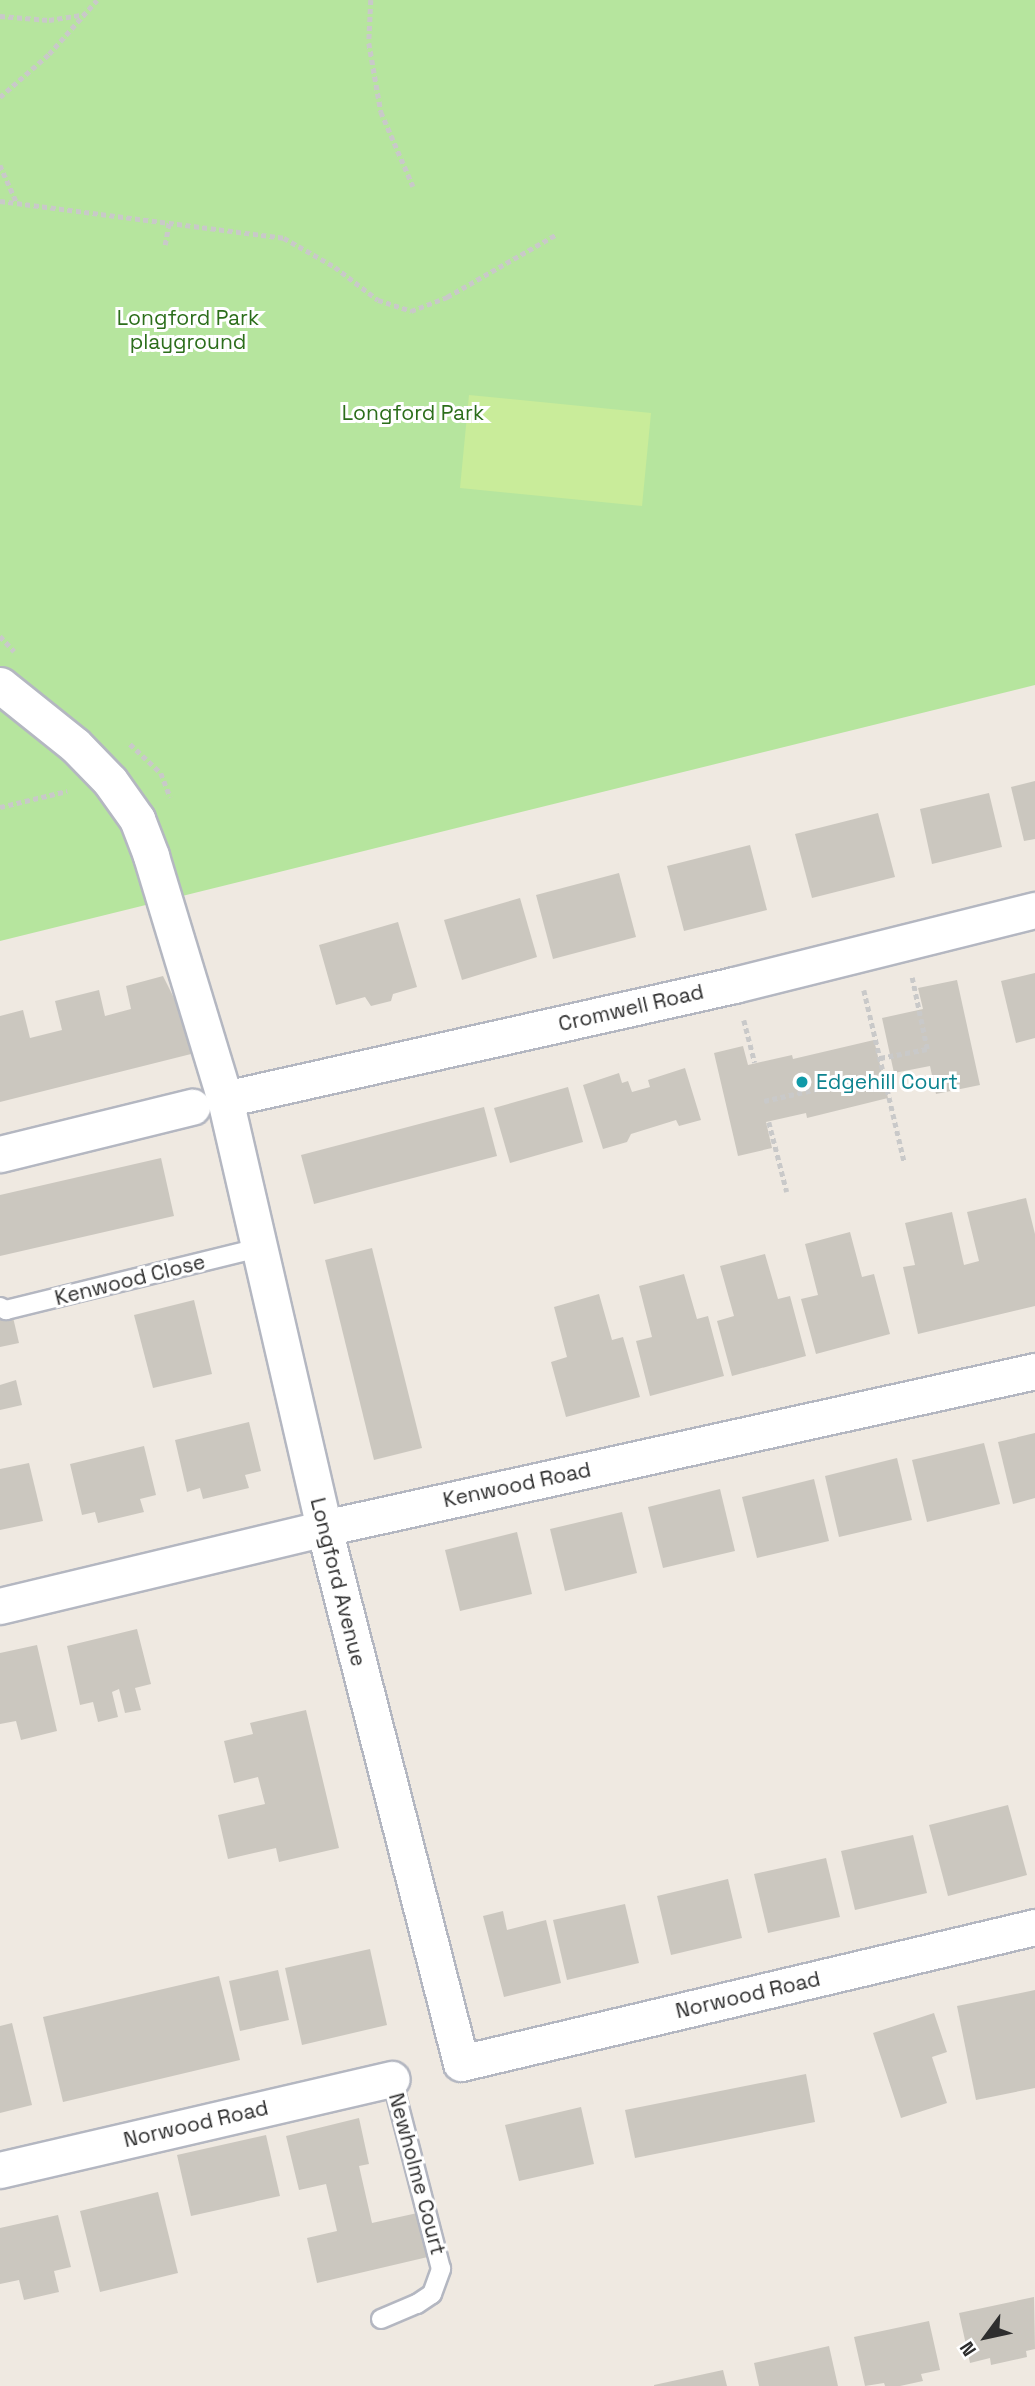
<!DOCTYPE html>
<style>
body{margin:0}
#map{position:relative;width:1035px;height:2386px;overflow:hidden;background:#efe9e1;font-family:"Space Grotesk",sans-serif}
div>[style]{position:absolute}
.green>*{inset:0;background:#b6e59e}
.pitch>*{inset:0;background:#c9ec9a}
.building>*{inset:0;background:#cbc7bf}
.path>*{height:4.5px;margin-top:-2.25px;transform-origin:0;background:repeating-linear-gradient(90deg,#c9c9c9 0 5px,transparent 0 8.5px)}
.roads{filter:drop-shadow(2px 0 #b4b7c1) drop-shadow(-2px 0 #b4b7c1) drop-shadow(0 2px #b4b7c1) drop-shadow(0 -2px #b4b7c1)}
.lane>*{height:18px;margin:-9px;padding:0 9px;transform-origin:9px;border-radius:9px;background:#fff}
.street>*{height:35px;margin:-17.5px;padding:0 17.5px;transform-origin:17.5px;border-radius:17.5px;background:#fff}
.dots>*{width:19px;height:19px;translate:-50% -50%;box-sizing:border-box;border:4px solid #fff;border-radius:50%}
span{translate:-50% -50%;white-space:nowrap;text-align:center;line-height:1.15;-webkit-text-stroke:6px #fff;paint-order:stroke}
.park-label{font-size:21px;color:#2c6e1b}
.street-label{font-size:21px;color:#2e2e2e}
.culture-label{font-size:21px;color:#0d838f}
.left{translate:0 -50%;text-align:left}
.north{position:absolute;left:951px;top:2302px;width:70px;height:70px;-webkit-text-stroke:5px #fff;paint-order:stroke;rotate:237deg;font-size:19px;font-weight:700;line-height:28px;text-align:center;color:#2e2e2e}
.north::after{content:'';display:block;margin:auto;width:24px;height:32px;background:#2e2e2e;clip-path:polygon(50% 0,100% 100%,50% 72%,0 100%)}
</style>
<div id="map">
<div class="green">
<div style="clip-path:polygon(0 0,1035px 0,1035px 685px,0 941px)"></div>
</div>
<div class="pitch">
<div style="clip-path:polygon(469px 395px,651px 413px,642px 506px,460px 488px)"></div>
</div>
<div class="building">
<div style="clip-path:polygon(1035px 781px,1035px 839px,1024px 841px,1011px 787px)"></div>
<div style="clip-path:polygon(989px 793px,1002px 847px,932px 864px,920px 809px)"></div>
<div style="clip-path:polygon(878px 813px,895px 877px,812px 898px,795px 834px)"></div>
<div style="clip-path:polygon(750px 845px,767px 910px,684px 931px,667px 866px)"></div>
<div style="clip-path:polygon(619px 873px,636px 937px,553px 959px,536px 895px)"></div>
<div style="clip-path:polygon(520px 898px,537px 957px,462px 980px,444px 920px)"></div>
<div style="clip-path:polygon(398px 922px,417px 987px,393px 994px,391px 1001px,371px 1006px,365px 997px,336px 1005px,319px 945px)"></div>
<div style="clip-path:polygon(1035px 973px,1035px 1038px,1016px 1043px,1001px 981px)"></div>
<div style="clip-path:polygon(163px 976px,174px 998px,189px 994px,203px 1051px,0 1102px,0 1016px,23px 1010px,30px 1038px,62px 1030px,55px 1001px,99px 990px,105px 1016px,131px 1009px,126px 986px)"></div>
<div style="clip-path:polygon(957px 980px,980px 1085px,936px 1094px,930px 1066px,894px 1073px,882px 1018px,923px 1009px,918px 988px)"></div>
<div style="clip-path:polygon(874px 1040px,888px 1098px,807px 1118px,806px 1113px,766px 1122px,772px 1148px,738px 1156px,714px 1053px,743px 1046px,748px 1065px,792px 1055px,793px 1059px)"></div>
<div style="clip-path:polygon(685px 1068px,701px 1120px,679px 1126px,676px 1120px,631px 1134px,627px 1142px,603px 1149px,583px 1085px,619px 1073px,622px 1083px,628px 1081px,632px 1092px,650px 1087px,648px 1080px)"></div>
<div style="clip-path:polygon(568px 1087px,583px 1142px,510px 1163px,494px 1108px)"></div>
<div style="clip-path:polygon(484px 1107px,497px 1156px,314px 1204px,301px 1155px)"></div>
<div style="clip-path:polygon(161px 1158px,174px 1216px,0 1256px,0 1195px)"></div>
<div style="clip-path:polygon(1026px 1198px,1035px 1234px,1035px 1306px,918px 1334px,903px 1267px,915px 1265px,905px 1223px,952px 1212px,964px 1265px,979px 1261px,967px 1212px)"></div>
<div style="clip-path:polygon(850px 1232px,862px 1277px,874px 1274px,890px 1334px,816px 1354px,801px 1299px,818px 1295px,805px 1244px)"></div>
<div style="clip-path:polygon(372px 1248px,422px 1448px,374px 1460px,325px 1260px)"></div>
<div style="clip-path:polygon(765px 1254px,778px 1299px,790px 1296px,806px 1356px,732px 1376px,717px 1321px,734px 1316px,720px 1266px)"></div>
<div style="clip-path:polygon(684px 1274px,697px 1319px,708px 1316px,724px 1376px,650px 1396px,636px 1341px,652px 1337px,639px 1286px)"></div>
<div style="clip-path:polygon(599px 1294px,612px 1340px,623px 1337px,640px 1397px,566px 1417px,551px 1362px,567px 1357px,554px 1307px)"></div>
<div style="clip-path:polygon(194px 1300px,212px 1374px,153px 1388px,134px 1315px)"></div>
<div style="clip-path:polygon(12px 1313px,19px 1343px,0 1347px,0 1315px)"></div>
<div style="clip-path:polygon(16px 1380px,22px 1405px,0 1410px,0 1385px)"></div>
<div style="clip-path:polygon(249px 1422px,261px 1471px,245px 1475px,249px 1488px,203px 1499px,200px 1488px,187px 1492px,175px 1440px)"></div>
<div style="clip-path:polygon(1035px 1433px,1035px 1498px,1013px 1504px,998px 1442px)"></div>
<div style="clip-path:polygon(984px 1443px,1000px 1504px,927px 1522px,912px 1460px)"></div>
<div style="clip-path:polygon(144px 1446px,156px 1495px,140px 1499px,144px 1512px,98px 1523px,95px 1512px,82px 1515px,70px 1464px)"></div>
<div style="clip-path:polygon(897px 1458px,912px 1520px,839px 1537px,825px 1476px)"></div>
<div style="clip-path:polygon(29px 1463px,43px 1521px,0 1530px,0 1469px)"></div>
<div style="clip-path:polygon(814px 1479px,829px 1541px,757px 1558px,742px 1497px)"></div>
<div style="clip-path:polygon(720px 1489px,735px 1551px,663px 1568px,648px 1507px)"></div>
<div style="clip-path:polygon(622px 1512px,637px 1573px,565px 1591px,550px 1529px)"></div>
<div style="clip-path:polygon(517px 1532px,532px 1594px,460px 1611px,445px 1550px)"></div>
<div style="clip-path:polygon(137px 1629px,151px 1684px,135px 1688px,141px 1710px,125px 1713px,119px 1689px,112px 1692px,118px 1717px,98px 1722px,93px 1702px,80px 1705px,67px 1646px)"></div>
<div style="clip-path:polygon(37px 1645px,57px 1731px,21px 1740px,16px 1721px,0 1724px,0 1653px)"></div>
<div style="clip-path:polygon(306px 1710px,339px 1848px,279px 1862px,276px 1848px,228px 1859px,218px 1815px,265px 1804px,258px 1777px,234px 1783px,224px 1741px,253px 1734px,250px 1723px)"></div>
<div style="clip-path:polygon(1008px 1805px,1027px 1875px,948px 1896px,929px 1825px)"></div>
<div style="clip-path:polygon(913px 1835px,927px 1893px,855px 1910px,841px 1851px)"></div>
<div style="clip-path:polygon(826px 1858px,840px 1917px,768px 1933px,754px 1874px)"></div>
<div style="clip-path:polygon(728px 1879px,742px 1938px,671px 1955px,657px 1896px)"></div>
<div style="clip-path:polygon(625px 1904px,639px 1963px,567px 1980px,553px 1920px)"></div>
<div style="clip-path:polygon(503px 1911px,507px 1930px,546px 1920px,561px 1983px,504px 1997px,483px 1916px)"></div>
<div style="clip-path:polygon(370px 1949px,387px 2025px,302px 2045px,285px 1968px)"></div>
<div style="clip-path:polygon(278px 1970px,289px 2020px,240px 2031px,229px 1981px)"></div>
<div style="clip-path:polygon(219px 1976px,240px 2060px,63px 2102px,43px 2017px)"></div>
<div style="clip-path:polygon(1035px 1990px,1035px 2088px,976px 2100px,957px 2006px)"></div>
<div style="clip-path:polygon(934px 2013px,947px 2052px,932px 2057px,947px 2103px,901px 2118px,873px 2033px)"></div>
<div style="clip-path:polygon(12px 2023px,32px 2105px,0 2113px,0 2026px)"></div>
<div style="clip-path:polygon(806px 2074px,815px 2122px,635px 2158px,625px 2110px)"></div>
<div style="clip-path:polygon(581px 2107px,594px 2164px,519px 2181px,505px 2125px)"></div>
<div style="clip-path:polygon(359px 2118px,369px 2164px,359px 2166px,372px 2223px,422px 2212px,432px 2256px,317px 2283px,307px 2238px,337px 2231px,326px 2184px,299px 2190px,286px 2136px)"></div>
<div style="clip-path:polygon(266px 2135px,280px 2196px,191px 2216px,177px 2155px)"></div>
<div style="clip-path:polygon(158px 2192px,178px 2273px,100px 2292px,80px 2211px)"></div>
<div style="clip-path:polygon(58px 2215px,71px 2267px,54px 2271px,59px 2292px,24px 2300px,19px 2280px,0 2284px,0 2228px)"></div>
<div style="clip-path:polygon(1034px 2297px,1035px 2349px,1026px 2351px,1027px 2357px,991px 2365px,990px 2358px,970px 2363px,959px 2313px)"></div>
<div style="clip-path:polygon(929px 2321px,940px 2370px,921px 2374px,923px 2381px,900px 2386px,885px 2386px,884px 2383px,865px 2386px,854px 2337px)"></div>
<div style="clip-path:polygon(829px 2346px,838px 2386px,759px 2386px,754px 2363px)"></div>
<div style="clip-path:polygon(723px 2370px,727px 2386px,654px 2386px,654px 2385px)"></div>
</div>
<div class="path">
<div style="left:371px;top:0;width:43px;rotate:92.7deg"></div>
<div style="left:369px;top:43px;width:70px;rotate:80.1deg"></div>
<div style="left:381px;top:112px;width:81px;rotate:66.6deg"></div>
<div style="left:0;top:16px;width:49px;rotate:4.7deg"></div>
<div style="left:49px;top:20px;width:36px;rotate:-9deg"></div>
<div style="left:0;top:97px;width:65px;rotate:-41.3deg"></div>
<div style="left:49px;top:54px;width:72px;rotate:-48.4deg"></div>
<div style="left:0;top:165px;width:42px;rotate:65.9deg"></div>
<div style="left:0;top:201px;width:286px;rotate:7.4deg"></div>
<div style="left:284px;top:238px;width:59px;rotate:29.6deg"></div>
<div style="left:335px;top:267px;width:54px;rotate:37.5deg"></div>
<div style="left:378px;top:300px;width:35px;rotate:18deg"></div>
<div style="left:411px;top:311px;width:39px;rotate:-21deg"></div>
<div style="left:447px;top:297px;width:127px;rotate:-29.8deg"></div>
<div style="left:165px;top:245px;width:23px;rotate:-80deg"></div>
<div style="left:0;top:636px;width:21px;rotate:47deg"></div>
<div style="left:130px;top:744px;width:42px;rotate:43.1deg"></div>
<div style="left:161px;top:773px;width:26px;rotate:69deg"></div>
<div style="left:0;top:807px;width:69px;rotate:-13.4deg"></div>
<div style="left:864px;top:990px;width:176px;rotate:76.8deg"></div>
<div style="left:744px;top:1020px;width:44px;rotate:75.7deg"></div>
<div style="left:880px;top:1058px;width:48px;rotate:-10.8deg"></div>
<div style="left:927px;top:1049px;width:73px;rotate:-101.9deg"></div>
<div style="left:764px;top:1101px;width:122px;rotate:-12.8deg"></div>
<div style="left:769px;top:1122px;width:72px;rotate:75.6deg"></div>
</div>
<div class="roads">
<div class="lane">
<div style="left:0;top:1307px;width:7px;rotate:27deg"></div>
<div style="left:6px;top:1310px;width:260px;rotate:-13.8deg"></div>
<div style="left:381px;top:2319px;width:39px;rotate:-23deg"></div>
<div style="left:417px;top:2304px;width:18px;rotate:-34deg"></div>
<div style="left:432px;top:2294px;width:27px;rotate:-70deg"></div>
<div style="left:441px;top:2269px;width:196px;rotate:-104.5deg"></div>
</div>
<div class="street">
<div style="left:0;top:685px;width:96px;rotate:38.7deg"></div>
<div style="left:75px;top:745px;width:50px;rotate:45.8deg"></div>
<div style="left:110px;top:781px;width:47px;rotate:54.6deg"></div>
<div style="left:137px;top:819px;width:40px;rotate:69deg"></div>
<div style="left:151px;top:856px;width:254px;rotate:73.1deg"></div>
<div style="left:225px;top:1099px;width:440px;rotate:77deg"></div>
<div style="left:324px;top:1528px;width:552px;rotate:75.64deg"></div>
<div style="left:461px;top:2063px;width:590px;rotate:-13.33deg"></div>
<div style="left:225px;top:1099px;width:522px;rotate:-12.62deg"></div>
<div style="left:734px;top:985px;width:310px;rotate:-14deg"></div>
<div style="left:0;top:1154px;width:198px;rotate:-13.8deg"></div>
<div style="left:0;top:1606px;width:333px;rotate:-13.5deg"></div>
<div style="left:324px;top:1528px;width:728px;rotate:-12.45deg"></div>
<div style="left:0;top:2170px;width:402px;rotate:-13.1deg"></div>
</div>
</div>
<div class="dots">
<div style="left:802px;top:1082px;background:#0f9aa8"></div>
</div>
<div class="park-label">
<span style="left:188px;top:330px">Longford Park<br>playground</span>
<span style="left:413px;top:413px">Longford Park</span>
</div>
<div class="street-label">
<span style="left:631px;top:1008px;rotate:-13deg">Cromwell Road</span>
<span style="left:130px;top:1280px;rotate:-14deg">Kenwood Close</span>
<span style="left:517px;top:1485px;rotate:-12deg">Kenwood Road</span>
<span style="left:338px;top:1582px;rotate:76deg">Longford Avenue</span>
<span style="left:748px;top:1995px;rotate:-13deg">Norwood Road</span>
<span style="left:196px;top:2124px;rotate:-13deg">Norwood Road</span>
<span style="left:417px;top:2174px;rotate:75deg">Newholme Court</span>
</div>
<div class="culture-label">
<span class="left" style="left:816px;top:1082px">Edgehill Court</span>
</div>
<div class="north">N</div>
</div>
